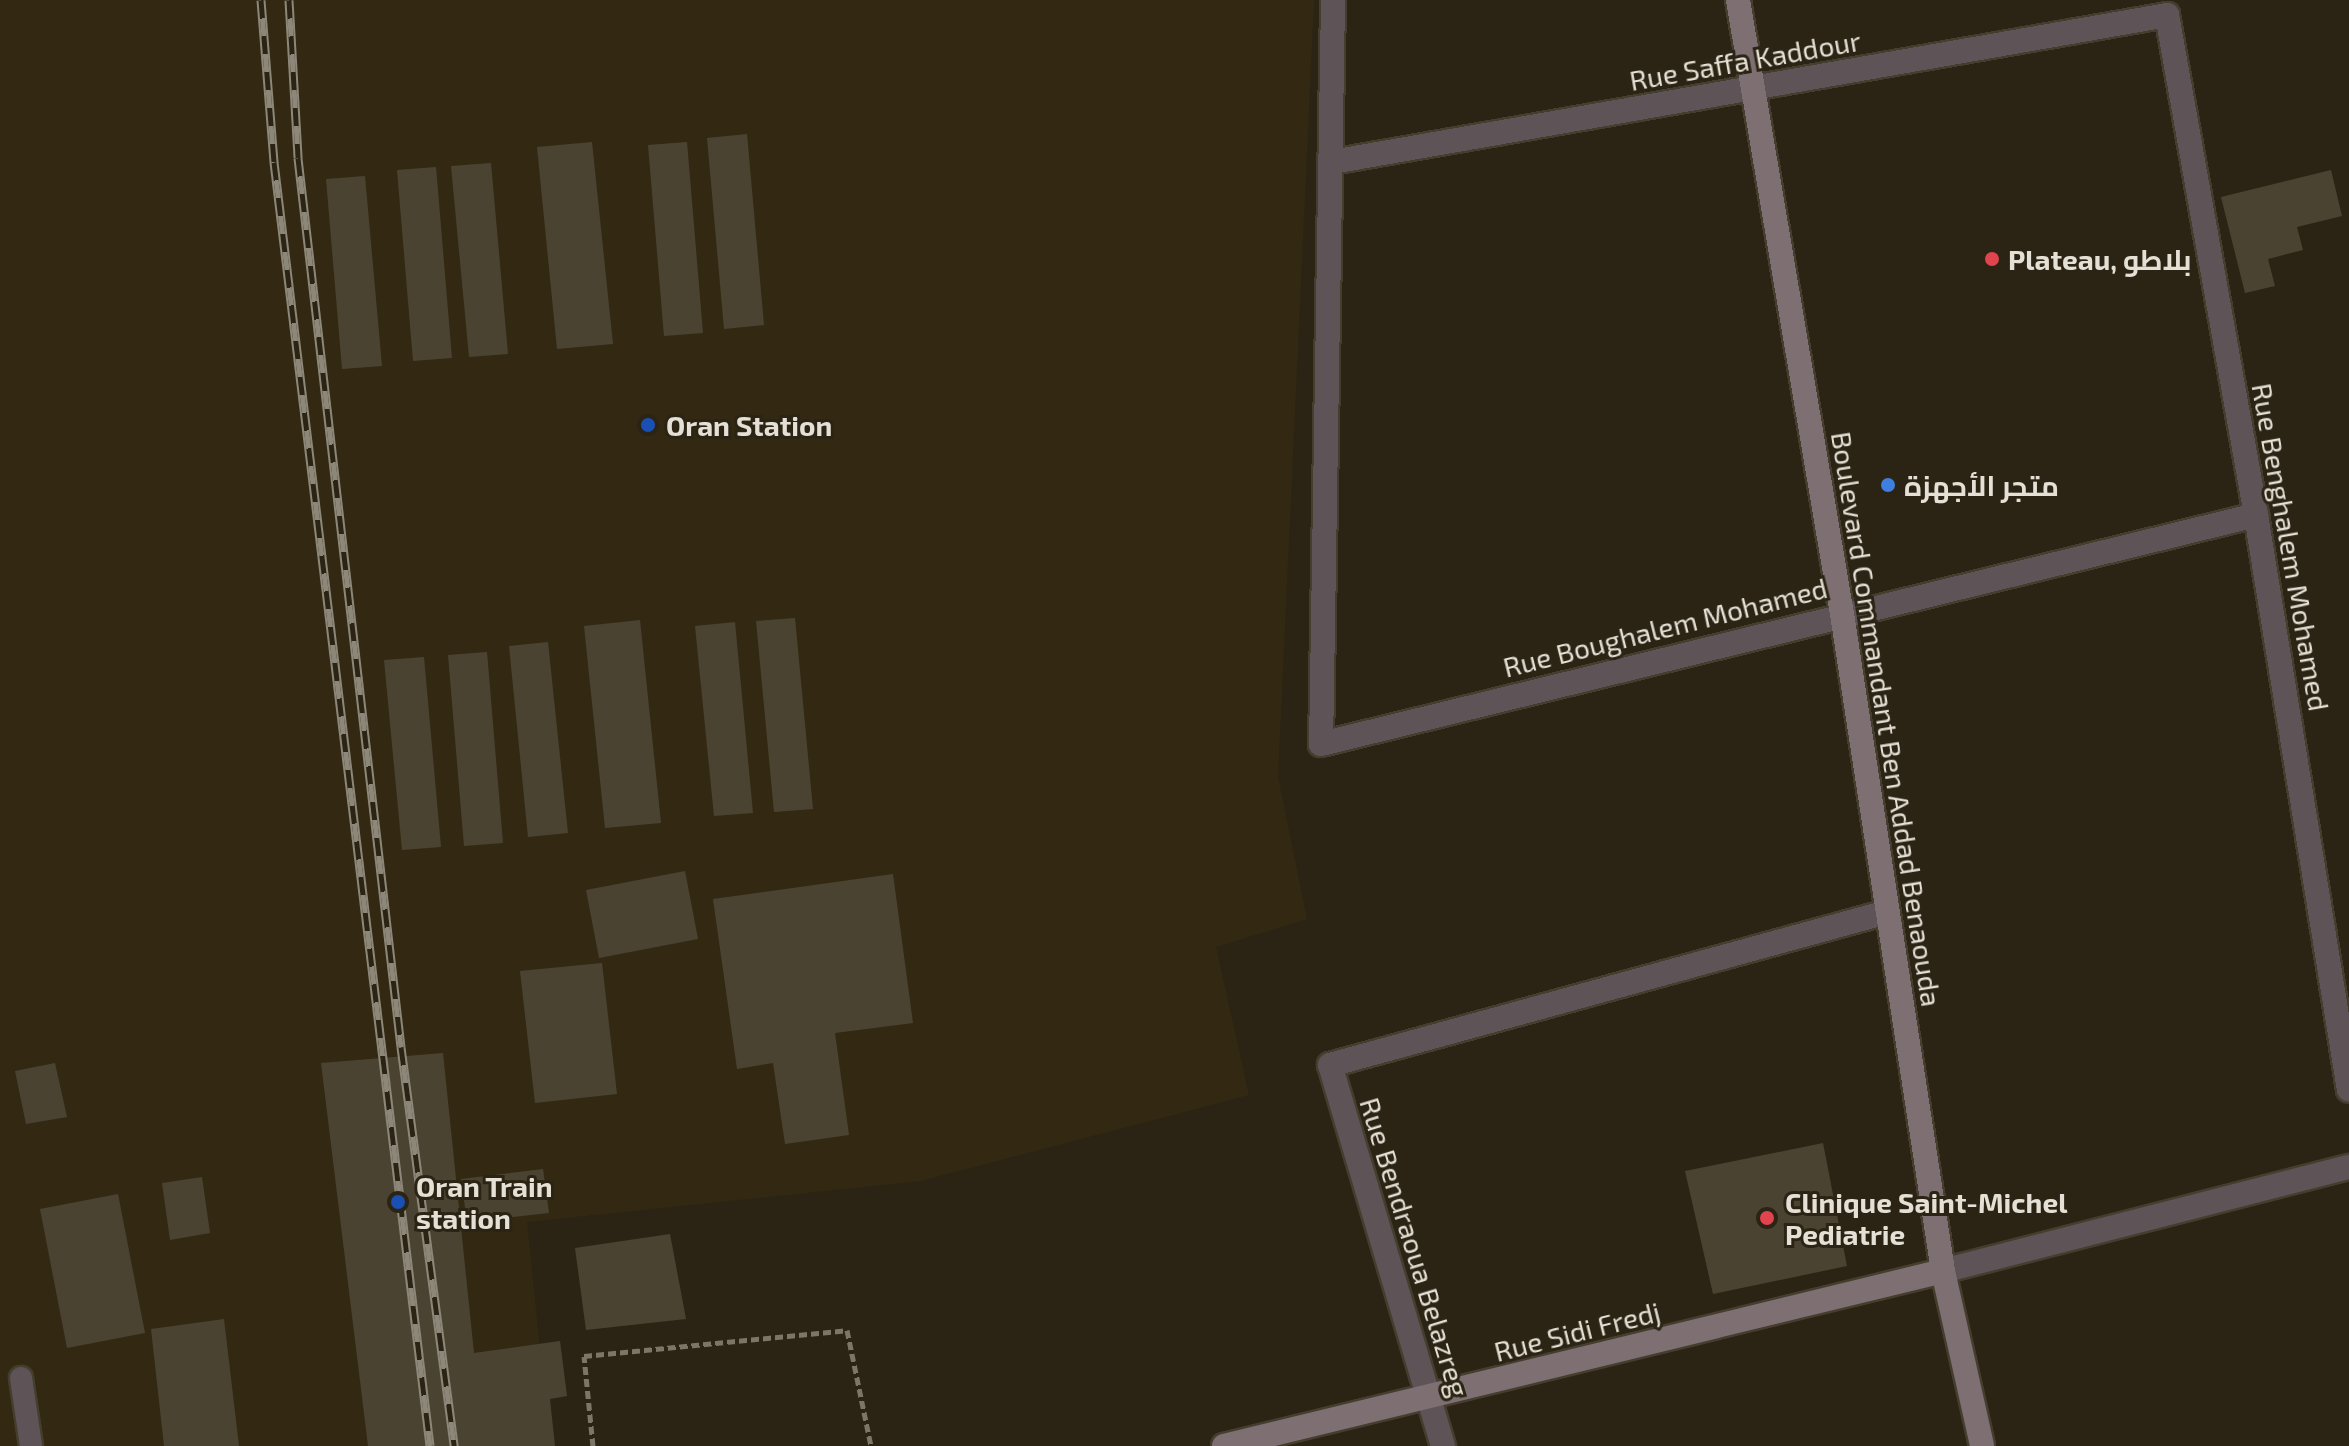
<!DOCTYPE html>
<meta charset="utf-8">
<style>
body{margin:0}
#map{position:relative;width:2349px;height:1446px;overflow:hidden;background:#2b2414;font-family:"Exo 2",Cairo,sans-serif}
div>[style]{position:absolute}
.built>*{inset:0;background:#332912}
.building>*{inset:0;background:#4b4332}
.path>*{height:5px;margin-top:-2.5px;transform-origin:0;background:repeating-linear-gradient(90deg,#7c7669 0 8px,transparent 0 12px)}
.roads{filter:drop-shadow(2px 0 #453e2f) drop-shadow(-2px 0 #453e2f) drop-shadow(0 2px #453e2f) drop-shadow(0 -2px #453e2f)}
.lane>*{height:22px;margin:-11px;padding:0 11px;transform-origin:11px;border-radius:11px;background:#5e5457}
.street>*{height:24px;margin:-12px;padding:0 12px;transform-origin:12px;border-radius:12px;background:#5e5457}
.secondary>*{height:24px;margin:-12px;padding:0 12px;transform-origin:12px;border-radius:12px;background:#7e6f72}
.rail>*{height:9px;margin-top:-4.5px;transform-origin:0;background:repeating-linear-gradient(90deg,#2b2414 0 18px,#8d877a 0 36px);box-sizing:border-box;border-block:2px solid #8d877a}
.dots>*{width:22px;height:22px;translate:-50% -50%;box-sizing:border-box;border:4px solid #2b2414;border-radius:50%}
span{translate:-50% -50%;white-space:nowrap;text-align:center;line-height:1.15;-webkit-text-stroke:6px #2b2414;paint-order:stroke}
.street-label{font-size:28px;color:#e5e0d6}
.poi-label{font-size:28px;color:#e5e0d6;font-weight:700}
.left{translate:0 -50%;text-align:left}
</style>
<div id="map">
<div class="built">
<div style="clip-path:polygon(0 0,1314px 0,1278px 777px,1307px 919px,1216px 947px,1249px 1095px,920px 1181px,527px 1222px,550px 1446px,0 1446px)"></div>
</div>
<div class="building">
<div style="clip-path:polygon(747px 134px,764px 325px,724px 329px,707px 138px)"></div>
<div style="clip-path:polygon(592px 142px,613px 344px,557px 349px,537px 147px)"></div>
<div style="clip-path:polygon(687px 142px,703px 333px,664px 336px,648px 145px)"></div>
<div style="clip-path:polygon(491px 163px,508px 354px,469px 357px,451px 166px)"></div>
<div style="clip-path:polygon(436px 167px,452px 358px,413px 361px,397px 170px)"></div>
<div style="clip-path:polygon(2331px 170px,2342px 216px,2297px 227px,2303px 250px,2268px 259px,2275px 286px,2245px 293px,2221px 197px)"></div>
<div style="clip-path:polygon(365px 176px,382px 366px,342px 369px,326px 179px)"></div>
<div style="clip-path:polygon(795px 618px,813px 809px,774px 812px,756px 621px)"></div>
<div style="clip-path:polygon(640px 620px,661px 823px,605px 828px,584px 626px)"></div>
<div style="clip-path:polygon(735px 622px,753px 813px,714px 816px,695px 626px)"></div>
<div style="clip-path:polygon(548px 642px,568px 833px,528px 837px,509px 646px)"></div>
<div style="clip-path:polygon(487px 652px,503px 843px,464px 846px,448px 655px)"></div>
<div style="clip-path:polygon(424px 657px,441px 847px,402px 850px,384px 660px)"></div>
<div style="clip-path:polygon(685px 871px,698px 939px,599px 958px,586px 890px)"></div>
<div style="clip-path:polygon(893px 874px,913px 1023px,835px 1033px,849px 1135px,785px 1144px,773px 1063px,737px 1069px,713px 899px)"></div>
<div style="clip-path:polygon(602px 963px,617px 1094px,535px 1103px,520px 971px)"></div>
<div style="clip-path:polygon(443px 1053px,474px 1353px,560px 1341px,567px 1396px,550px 1399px,555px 1446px,368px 1446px,321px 1063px)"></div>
<div style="clip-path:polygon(55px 1063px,67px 1117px,26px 1124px,15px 1071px)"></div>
<div style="clip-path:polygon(1823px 1143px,1847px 1266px,1713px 1294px,1685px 1171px)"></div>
<div style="clip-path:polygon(543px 1169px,549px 1213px,467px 1222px,461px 1179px)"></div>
<div style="clip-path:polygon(202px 1177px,210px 1233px,170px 1240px,162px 1183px)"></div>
<div style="clip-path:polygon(118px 1194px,145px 1333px,67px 1348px,40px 1209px)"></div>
<div style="clip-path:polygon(670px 1234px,686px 1319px,586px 1330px,575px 1248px)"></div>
<div style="clip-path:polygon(224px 1319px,239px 1446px,164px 1446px,151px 1329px)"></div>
</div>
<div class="path">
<div style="left:593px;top:1446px;width:90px;rotate:-95.7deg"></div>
<div style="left:584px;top:1356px;width:264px;rotate:-5.6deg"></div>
<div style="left:847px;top:1330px;width:118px;rotate:78.3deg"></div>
</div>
<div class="roads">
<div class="lane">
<div style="left:21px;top:1378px;width:69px;rotate:81.6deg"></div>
</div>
<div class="street">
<div style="left:1333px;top:0;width:744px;rotate:90.92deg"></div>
<div style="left:1321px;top:744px;width:963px;rotate:-13.76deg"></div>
<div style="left:2167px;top:15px;width:508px;rotate:79.91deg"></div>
<div style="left:2256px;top:515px;width:582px;rotate:80.81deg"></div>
<div style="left:1332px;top:162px;width:848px;rotate:-9.98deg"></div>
<div style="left:1943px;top:1271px;width:419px;rotate:-14.4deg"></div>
<div style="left:1443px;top:1446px;width:397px;rotate:-106.5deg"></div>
<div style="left:1330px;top:1065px;width:578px;rotate:-15.36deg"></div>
</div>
<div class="secondary">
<div style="left:1738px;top:0;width:623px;rotate:80.39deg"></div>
<div style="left:1842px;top:614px;width:665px;rotate:81.26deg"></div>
<div style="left:1943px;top:1271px;width:179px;rotate:77.4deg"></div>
<div style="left:1224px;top:1446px;width:740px;rotate:-13.68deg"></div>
</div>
</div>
<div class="rail">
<div style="left:261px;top:0;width:163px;rotate:85.4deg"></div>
<div style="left:274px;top:162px;width:1293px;rotate:83.07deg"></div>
<div style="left:289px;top:0;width:158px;rotate:86.7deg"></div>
<div style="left:298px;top:158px;width:895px;rotate:83.39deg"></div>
<div style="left:401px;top:1047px;width:403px;rotate:82.4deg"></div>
</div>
<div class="dots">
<div style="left:1992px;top:259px;background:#e0444e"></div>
<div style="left:648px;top:425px;background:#1a4fb4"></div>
<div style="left:1888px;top:485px;background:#3f7fe0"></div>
<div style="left:398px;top:1202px;background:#1a4fb4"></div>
<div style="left:1767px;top:1218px;background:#e0444e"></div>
</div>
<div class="street-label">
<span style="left:1745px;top:60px;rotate:-10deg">Rue Saffa Kaddour</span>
<span style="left:2291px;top:547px;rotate:80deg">Rue Benghalem Mohamed</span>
<span style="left:1665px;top:627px;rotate:-14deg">Rue Boughalem Mohamed</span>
<span style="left:1887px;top:719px;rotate:81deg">Boulevard Commandant Ben Addad Benaouda</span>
<span style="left:1415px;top:1247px;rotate:73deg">Rue Bendraoua Belazreg</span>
<span style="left:1577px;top:1331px;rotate:-14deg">Rue Sidi Fredj</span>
</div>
<div class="poi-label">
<span class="left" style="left:2008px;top:259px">Plateau, بلاطو</span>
<span class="left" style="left:666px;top:425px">Oran Station</span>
<span class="left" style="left:1904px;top:485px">متجر الأجهزة</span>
<span class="left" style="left:416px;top:1202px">Oran Train<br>station</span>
<span class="left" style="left:1785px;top:1218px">Clinique Saint-Michel<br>Pediatrie</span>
</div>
</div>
